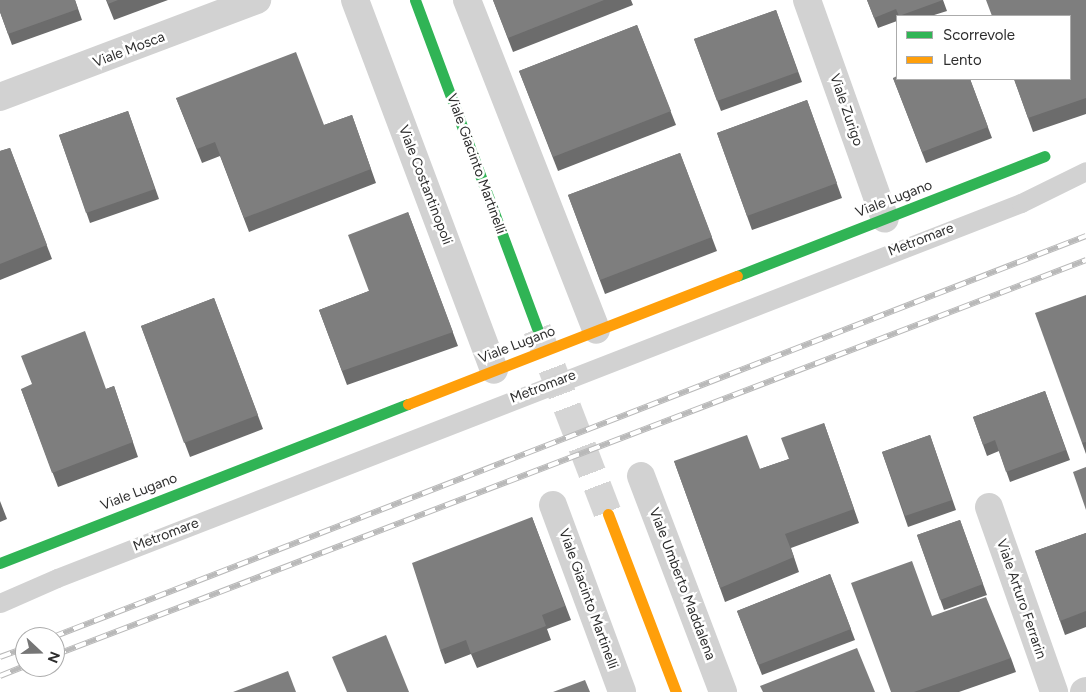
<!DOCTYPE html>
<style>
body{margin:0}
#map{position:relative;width:1086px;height:692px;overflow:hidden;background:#fff;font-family:Figtree,sans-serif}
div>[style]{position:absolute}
.secondary-tunnel>*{height:28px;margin-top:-14px;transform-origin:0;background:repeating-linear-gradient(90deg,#d5d5d5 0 28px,transparent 0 42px)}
.lane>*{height:19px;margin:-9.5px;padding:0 9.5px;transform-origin:9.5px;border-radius:9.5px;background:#d2d2d2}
.street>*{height:28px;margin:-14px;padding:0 14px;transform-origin:14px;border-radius:14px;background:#d2d2d2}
.fast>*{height:11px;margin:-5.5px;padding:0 5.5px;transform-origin:5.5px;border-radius:5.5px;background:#30b455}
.slow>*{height:11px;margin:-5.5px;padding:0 5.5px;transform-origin:5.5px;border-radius:5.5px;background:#ff9f0a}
.rail>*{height:5.5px;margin-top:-2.75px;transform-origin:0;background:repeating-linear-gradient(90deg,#fff 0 11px,#b9b9b9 0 22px);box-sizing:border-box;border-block:1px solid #b9b9b9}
.wall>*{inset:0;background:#6c6c6c}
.building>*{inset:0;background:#7e7e7e}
span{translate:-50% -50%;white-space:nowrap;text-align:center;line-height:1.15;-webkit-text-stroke:5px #fff;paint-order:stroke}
.street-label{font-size:14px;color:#2d2d2d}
.legend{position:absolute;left:896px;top:15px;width:175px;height:65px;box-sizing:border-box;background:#fff;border:1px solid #ababab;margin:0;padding:6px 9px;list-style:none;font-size:15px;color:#2d2d2d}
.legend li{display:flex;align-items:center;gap:10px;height:25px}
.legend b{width:25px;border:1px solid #ababab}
.north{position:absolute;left:15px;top:627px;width:50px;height:50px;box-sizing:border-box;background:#fff;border:1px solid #ababab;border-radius:50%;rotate:111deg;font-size:14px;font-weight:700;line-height:20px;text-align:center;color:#2d2d2d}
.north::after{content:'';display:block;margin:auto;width:18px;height:22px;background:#767676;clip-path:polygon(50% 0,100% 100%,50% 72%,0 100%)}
</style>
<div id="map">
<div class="secondary-tunnel">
<div style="left:537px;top:329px;width:198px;rotate:69deg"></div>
</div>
<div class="lane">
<div style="left:0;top:603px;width:62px;rotate:-23.7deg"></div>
<div style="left:57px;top:578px;width:1034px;rotate:-21.26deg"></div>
<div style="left:1021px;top:203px;width:72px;rotate:-26.2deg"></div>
</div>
<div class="street">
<div style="left:355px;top:0;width:395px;rotate:69.4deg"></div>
<div style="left:467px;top:0;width:354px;rotate:68.6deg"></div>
<div style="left:807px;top:0;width:232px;rotate:70.4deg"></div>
<div style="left:0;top:97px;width:275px;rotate:-20.7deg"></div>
<div style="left:641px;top:476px;width:231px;rotate:69.2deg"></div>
<div style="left:553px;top:505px;width:199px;rotate:69.7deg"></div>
<div style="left:989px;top:507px;width:196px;rotate:70.6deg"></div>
<div style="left:1084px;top:692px;width:2px;rotate:-27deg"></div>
</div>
<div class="fast">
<div style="left:415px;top:0;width:350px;rotate:69.6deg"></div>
<div style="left:737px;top:276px;width:330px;rotate:-21.3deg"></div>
<div style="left:0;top:563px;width:438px;rotate:-21.3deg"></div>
</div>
<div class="slow">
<div style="left:408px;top:404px;width:353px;rotate:-21.3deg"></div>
<div style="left:608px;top:514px;width:191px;rotate:69.1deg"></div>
</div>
<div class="rail">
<div style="left:53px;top:637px;width:1108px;rotate:-21.22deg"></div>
<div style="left:55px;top:655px;width:1104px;rotate:-20.96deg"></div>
<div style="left:0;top:657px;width:27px;rotate:-20deg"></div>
<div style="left:0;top:676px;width:27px;rotate:-22deg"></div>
</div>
<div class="wall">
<div style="clip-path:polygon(75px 0,82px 20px,12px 45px,0 12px)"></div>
<div style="clip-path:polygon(106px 0,168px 0,114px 20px)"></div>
<div style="clip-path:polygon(493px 0,631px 0,633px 5px,513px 52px)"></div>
<div style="clip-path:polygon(867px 0,943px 0,947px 11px,931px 16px,897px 16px,897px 21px,878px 28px)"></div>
<div style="clip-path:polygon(1086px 0,1086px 114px,1033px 132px,1014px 79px)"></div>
<div style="clip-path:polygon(776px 10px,802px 82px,721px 111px,694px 39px)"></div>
<div style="clip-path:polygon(637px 25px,676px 125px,558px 171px,519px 71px)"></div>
<div style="clip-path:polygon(893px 78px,970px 79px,992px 138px,926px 163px)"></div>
<div style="clip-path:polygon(176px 98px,324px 125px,352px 115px,376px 183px,249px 232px,220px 156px,202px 163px)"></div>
<div style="clip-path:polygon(807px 100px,842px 198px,752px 230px,717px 133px)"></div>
<div style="clip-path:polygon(128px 111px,159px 199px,90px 223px,59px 135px)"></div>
<div style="clip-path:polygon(10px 148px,52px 259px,0 280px,0 151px)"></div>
<div style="clip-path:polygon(680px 153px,717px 251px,605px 294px,568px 195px)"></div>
<div style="clip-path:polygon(408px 212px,458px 346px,347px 385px,319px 310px,369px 291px)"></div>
<div style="clip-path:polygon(1086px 295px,1086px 454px,1082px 443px)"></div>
<div style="clip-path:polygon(214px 298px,263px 429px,190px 457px,141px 326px)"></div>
<div style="clip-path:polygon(114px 386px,138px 457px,58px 487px,21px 389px,106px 389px)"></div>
<div style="clip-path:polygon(1045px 391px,1070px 460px,1010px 482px,999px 451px,987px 456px,973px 417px)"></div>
<div style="clip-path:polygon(824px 423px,859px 523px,791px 548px,799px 572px,725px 602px,674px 461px,760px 469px,789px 459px)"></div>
<div style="clip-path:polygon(930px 435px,956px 510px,908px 527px,882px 452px)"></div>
<div style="clip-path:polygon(0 501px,7px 519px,0 522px)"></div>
<div style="clip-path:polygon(532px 517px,571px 620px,547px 629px,551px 640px,477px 668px,471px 654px,445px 664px,440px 650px)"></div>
<div style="clip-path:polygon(960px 520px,987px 595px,944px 610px,917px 535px)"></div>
<div style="clip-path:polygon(1086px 533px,1086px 627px,1065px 635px,1035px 551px)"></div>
<div style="clip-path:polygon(830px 574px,855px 640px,762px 675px,737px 611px)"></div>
<div style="clip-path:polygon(932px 616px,1011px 658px,1016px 672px,959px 692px,891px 692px)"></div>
</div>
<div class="building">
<div style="clip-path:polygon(0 0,75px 0,78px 9px,8px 34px,0 12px)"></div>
<div style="clip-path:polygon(107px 0,118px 0,108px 4px)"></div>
<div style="clip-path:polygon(493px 0,604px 0,508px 38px)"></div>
<div style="clip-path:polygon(867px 0,943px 0,899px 16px,896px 9px,874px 18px)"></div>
<div style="clip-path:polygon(986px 0,1086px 0,1086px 98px,1028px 118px,1014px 79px,1070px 79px,1070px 16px,992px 16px)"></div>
<div style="clip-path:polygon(776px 10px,798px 72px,717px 101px,694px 39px)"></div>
<div style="clip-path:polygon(637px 25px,671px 111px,553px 157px,519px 71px)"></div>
<div style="clip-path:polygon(296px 52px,324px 125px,352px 115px,371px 169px,244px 218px,215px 142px,197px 149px,176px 98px)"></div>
<div style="clip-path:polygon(897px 76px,897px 79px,970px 79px,988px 127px,922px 152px,893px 78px)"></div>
<div style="clip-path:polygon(807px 100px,837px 183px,747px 216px,717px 133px)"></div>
<div style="clip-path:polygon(128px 111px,155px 189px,86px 213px,59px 135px)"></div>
<div style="clip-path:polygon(10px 148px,47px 245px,0 264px,0 151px)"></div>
<div style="clip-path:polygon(680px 153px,712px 237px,600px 280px,568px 195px)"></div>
<div style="clip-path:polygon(408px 212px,453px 332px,342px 371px,319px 310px,369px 291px,348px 235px)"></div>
<div style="clip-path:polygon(1086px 295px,1086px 442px,1082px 443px,1035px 313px)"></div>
<div style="clip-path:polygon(214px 298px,258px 415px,184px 443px,141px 326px)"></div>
<div style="clip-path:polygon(85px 331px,106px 389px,114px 386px,133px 442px,52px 473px,21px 389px,32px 384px,21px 356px)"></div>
<div style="clip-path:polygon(1045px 391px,1066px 450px,1006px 472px,995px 440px,983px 445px,973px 417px)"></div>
<div style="clip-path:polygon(824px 423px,854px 509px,785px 534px,794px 557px,720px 588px,674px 461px,747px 435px,760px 469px,789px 459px,781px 438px)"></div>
<div style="clip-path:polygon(930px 435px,952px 500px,905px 516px,882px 452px)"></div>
<div style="clip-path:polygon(1086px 467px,1086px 510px,1073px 472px)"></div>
<div style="clip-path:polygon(532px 517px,565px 606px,542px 615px,546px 626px,471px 654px,466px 640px,440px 650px,412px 563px)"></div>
<div style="clip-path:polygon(960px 520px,983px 584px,940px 600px,917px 535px)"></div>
<div style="clip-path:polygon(1086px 533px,1086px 611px,1060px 621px,1035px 551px)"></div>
<div style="clip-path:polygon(912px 561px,932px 616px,986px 597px,1011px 658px,914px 692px,891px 692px,851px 583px)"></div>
<div style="clip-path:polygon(830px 574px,851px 629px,758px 665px,737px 611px)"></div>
<div style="clip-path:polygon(386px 635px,409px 692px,347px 692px,332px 657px)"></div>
<div style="clip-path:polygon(857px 648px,875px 692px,763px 692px,760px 686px)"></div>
<div style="clip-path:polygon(288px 671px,296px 692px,233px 692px)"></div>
<div style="clip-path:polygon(585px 680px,590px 692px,553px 692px)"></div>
</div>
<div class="street-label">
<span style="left:129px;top:50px;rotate:-21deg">Viale Mosca</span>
<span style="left:846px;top:110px;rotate:71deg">Viale Zurigo</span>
<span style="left:476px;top:164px;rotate:70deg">Viale Giacinto Martinelli</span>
<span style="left:425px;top:185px;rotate:69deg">Viale Costantinopoli</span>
<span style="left:894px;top:199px;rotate:-21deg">Viale Lugano</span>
<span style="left:921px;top:240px;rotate:-21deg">Metromare</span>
<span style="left:517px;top:345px;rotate:-21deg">Viale Lugano</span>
<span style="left:543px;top:387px;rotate:-21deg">Metromare</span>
<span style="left:139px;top:492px;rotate:-21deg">Viale Lugano</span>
<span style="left:166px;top:535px;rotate:-21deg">Metromare</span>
<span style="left:682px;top:584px;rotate:69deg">Viale Umberto Maddalena</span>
<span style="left:588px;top:599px;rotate:70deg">Viale Giacinto Martinelli</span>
<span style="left:1021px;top:599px;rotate:71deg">Viale Arturo Ferrarin</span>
</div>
<ul class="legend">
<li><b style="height:6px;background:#30b455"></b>Scorrevole</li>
<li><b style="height:6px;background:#ff9f0a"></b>Lento</li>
</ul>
<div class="north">N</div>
</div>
